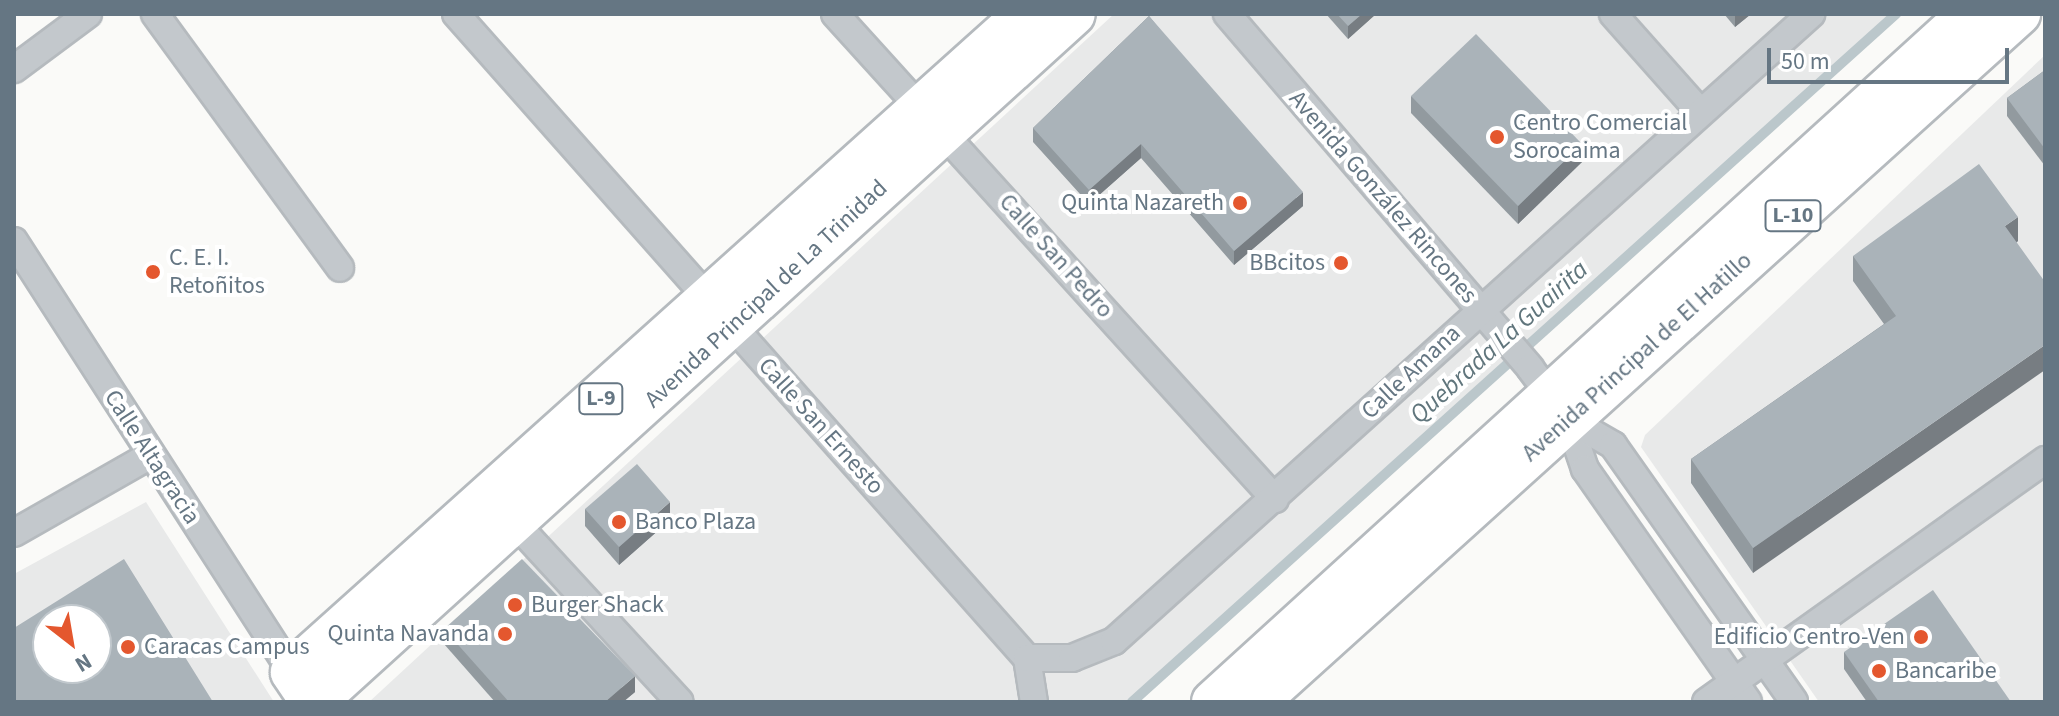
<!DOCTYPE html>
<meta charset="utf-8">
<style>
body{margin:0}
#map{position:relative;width:2059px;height:716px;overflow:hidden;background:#fafaf8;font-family:"Source Sans 3",sans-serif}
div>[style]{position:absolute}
.built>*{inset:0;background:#e8e9e9}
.stream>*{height:10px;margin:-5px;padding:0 5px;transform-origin:5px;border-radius:5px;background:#bbc7cb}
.roads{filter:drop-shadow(2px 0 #b5babe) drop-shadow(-2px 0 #b5babe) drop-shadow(0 2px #b5babe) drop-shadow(0 -2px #b5babe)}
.minor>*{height:26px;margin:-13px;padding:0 13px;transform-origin:13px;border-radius:13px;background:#c3c8cc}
.primary>*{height:42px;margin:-21px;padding:0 21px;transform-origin:21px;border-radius:21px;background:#fff}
.wall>*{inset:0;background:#929a9f}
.shaded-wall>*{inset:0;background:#777d82}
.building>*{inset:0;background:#aab3b9}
.dots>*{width:22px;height:22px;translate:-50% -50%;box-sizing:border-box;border:4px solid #fff;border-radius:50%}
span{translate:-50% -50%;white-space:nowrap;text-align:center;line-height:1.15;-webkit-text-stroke:8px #fff;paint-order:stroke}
.shield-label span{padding:2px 6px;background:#fff;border:2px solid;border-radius:6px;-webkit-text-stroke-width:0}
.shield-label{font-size:22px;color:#657683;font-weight:700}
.poi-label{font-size:24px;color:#657683}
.left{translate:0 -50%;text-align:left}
.right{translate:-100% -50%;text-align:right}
.street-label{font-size:24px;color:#657683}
.water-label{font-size:26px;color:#60757c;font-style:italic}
.frame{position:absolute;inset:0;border:16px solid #657683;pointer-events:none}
.north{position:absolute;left:32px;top:604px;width:80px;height:80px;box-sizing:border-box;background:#fff;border:2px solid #c1c8cd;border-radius:50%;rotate:149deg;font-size:22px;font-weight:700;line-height:32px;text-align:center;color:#657683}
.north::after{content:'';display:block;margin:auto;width:28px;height:36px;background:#e4572e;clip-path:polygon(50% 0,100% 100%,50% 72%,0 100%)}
.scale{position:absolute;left:1767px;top:48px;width:242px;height:36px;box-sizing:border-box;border:4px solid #657683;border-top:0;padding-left:10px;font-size:24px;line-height:28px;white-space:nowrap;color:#657683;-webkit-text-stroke:6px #fff;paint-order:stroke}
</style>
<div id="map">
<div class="built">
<div style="clip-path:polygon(1114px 14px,1900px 14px,1135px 702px,369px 702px)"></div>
<div style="clip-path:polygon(2045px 55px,2045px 702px,1819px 702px,1641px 447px,1645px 435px)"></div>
<div style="clip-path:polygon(evenodd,146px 502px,274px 702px,14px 702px,14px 574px,146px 502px,48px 620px,96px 620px,96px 668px,48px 668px,48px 620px)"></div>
</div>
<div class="stream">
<div style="left:1132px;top:702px;width:1028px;rotate:-42deg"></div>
</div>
<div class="roads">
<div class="minor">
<div style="left:155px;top:14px;width:314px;rotate:53.9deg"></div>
<div style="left:456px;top:14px;width:861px;rotate:48.44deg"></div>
<div style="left:1027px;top:658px;width:45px;rotate:81deg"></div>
<div style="left:835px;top:14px;width:655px;rotate:47.79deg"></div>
<div style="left:1227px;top:14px;width:466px;rotate:49.4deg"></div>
<div style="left:1530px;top:368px;width:64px;rotate:53.3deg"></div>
<div style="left:1568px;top:419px;width:53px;rotate:71.2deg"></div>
<div style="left:1585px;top:469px;width:284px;rotate:55deg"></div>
<div style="left:1613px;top:14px;width:130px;rotate:48.4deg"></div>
<div style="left:14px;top:69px;width:92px;rotate:-36.6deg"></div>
<div style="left:14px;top:241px;width:513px;rotate:57.18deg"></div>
<div style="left:1568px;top:419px;width:52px;rotate:30deg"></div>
<div style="left:1613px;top:445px;width:314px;rotate:54.8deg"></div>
<div style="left:505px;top:512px;width:258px;rotate:47.4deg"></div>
<div style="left:14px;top:533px;width:158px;rotate:-29.7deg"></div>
<div style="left:1027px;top:658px;width:45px"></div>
<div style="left:1072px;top:658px;width:45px;rotate:-22deg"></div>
<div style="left:1114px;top:641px;width:938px;rotate:-41.97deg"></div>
<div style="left:1706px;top:702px;width:417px;rotate:-35.5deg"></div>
</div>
<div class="primary">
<div style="left:312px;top:702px;width:36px;rotate:-124deg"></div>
<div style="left:292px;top:672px;width:985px;rotate:-41.91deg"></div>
<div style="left:315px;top:702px;width:1024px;rotate:-42.19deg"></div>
<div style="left:1213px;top:702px;width:1022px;rotate:-42.3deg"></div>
<div style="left:1257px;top:702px;width:1027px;rotate:-42.08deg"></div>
</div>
</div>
<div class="wall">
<div style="clip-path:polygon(1326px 14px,1376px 14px,1348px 39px)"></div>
<div style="clip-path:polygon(1724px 14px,1751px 14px,1735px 27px)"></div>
<div style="clip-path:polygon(1149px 16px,1303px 206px,1234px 265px,1141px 158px,1089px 204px,1033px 142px,1033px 128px)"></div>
<div style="clip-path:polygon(2045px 70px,2045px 166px,2007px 116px,2007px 98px)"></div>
<div style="clip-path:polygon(1411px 96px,1582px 162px,1518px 224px,1411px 113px)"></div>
<div style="clip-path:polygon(2018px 241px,2017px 242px,1753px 573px,1691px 483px,1691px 459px,1884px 324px,1853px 281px,1853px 256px)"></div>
<div style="clip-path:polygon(585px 509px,670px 520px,619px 565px,585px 526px)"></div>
<div style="clip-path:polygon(444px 629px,635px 692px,623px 702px,495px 702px,444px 644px)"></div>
<div style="clip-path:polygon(1844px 652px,2011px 702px,1867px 702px,1844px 669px)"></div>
</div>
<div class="shaded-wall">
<div style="clip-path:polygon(1362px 14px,1376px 14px,1348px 39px,1348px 26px)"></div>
<div style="clip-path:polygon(1735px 14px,1751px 14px,1735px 27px)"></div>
<div style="clip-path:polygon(1141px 144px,1141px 158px,1089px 204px,1089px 190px)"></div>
<div style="clip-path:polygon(1582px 144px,1582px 162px,1518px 224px,1518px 206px)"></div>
<div style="clip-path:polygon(1303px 192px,1303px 206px,1234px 265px,1234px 251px)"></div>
<div style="clip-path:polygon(2018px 217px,2018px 241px,2005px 250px,2005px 226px)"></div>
<div style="clip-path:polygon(2045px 345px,2045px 370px,1753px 573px,1753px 548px)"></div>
<div style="clip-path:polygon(670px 502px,670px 520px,619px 565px,619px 547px)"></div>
<div style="clip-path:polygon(635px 676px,635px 692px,623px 702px,605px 702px)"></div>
</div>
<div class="building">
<div style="clip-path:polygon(1337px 14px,1362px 14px,1348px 26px)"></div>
<div style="clip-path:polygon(1149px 16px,1303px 192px,1234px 251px,1141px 144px,1089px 190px,1033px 128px)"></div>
<div style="clip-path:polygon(1476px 34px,1582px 144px,1518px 206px,1411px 96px)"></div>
<div style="clip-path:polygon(2045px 70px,2045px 149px,2007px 98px)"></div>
<div style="clip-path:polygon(1979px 164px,2018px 217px,2005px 226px,2045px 282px,2045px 345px,1753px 548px,1691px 459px,1896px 316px,1853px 256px)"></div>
<div style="clip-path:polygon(637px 464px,670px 502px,619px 547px,585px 509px)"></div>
<div style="clip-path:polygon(evenodd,124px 559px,213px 702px,14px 702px,14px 628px,124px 559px,48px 620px,96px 620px,96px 668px,48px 668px,48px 620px)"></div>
<div style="clip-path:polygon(522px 559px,635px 676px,605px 702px,509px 702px,444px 629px)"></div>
<div style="clip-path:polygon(1933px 590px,2011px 702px,1879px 702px,1844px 652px)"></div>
</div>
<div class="dots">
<div style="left:1497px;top:137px;background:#e4572e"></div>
<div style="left:1240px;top:203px;background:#e4572e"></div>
<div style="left:1341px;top:263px;background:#e4572e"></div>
<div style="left:153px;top:272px;background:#e4572e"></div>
<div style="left:619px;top:522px;background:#e4572e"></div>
<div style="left:515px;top:605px;background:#e4572e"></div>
<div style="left:505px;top:634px;background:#e4572e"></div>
<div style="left:1921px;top:637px;background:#e4572e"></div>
<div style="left:128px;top:647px;background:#e4572e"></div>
<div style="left:1879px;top:671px;background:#e4572e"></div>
</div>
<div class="shield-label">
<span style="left:1793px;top:216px">L-10</span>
<span style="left:601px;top:399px">L-9</span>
</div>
<div class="poi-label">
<span class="left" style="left:1513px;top:137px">Centro Comercial<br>Sorocaima</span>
<span class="right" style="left:1224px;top:203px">Quinta Nazareth</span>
<span class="left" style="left:169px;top:272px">C. E. I.<br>Retoñitos</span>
<span class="right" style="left:1325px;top:263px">BBcitos</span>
<span class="left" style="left:635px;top:522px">Banco Plaza</span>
<span class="left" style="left:531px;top:605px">Burger Shack</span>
<span class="right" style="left:489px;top:634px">Quinta Navanda</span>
<span class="right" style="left:1905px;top:637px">Edificio Centro-Ven</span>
<span class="left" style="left:144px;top:647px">Caracas Campus</span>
<span class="left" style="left:1895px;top:671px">Bancaribe</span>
</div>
<div class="street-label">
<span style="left:1383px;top:197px;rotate:49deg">Avenida González Rincones</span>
<span style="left:1056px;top:256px;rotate:48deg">Calle San Pedro</span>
<span style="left:766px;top:294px;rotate:-43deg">Avenida Principal de La Trinidad</span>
<span style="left:1637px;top:357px;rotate:-42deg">Avenida Principal de El Hatillo</span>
<span style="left:1411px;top:372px;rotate:-43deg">Calle Amana</span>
<span style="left:821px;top:426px;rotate:48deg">Calle San Ernesto</span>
<span style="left:152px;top:457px;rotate:57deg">Calle Altagracia</span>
</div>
<div class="water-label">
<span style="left:1499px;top:342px;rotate:-42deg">Quebrada La Guairita</span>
</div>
<div class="frame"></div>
<div class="north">N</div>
<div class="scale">50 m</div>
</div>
